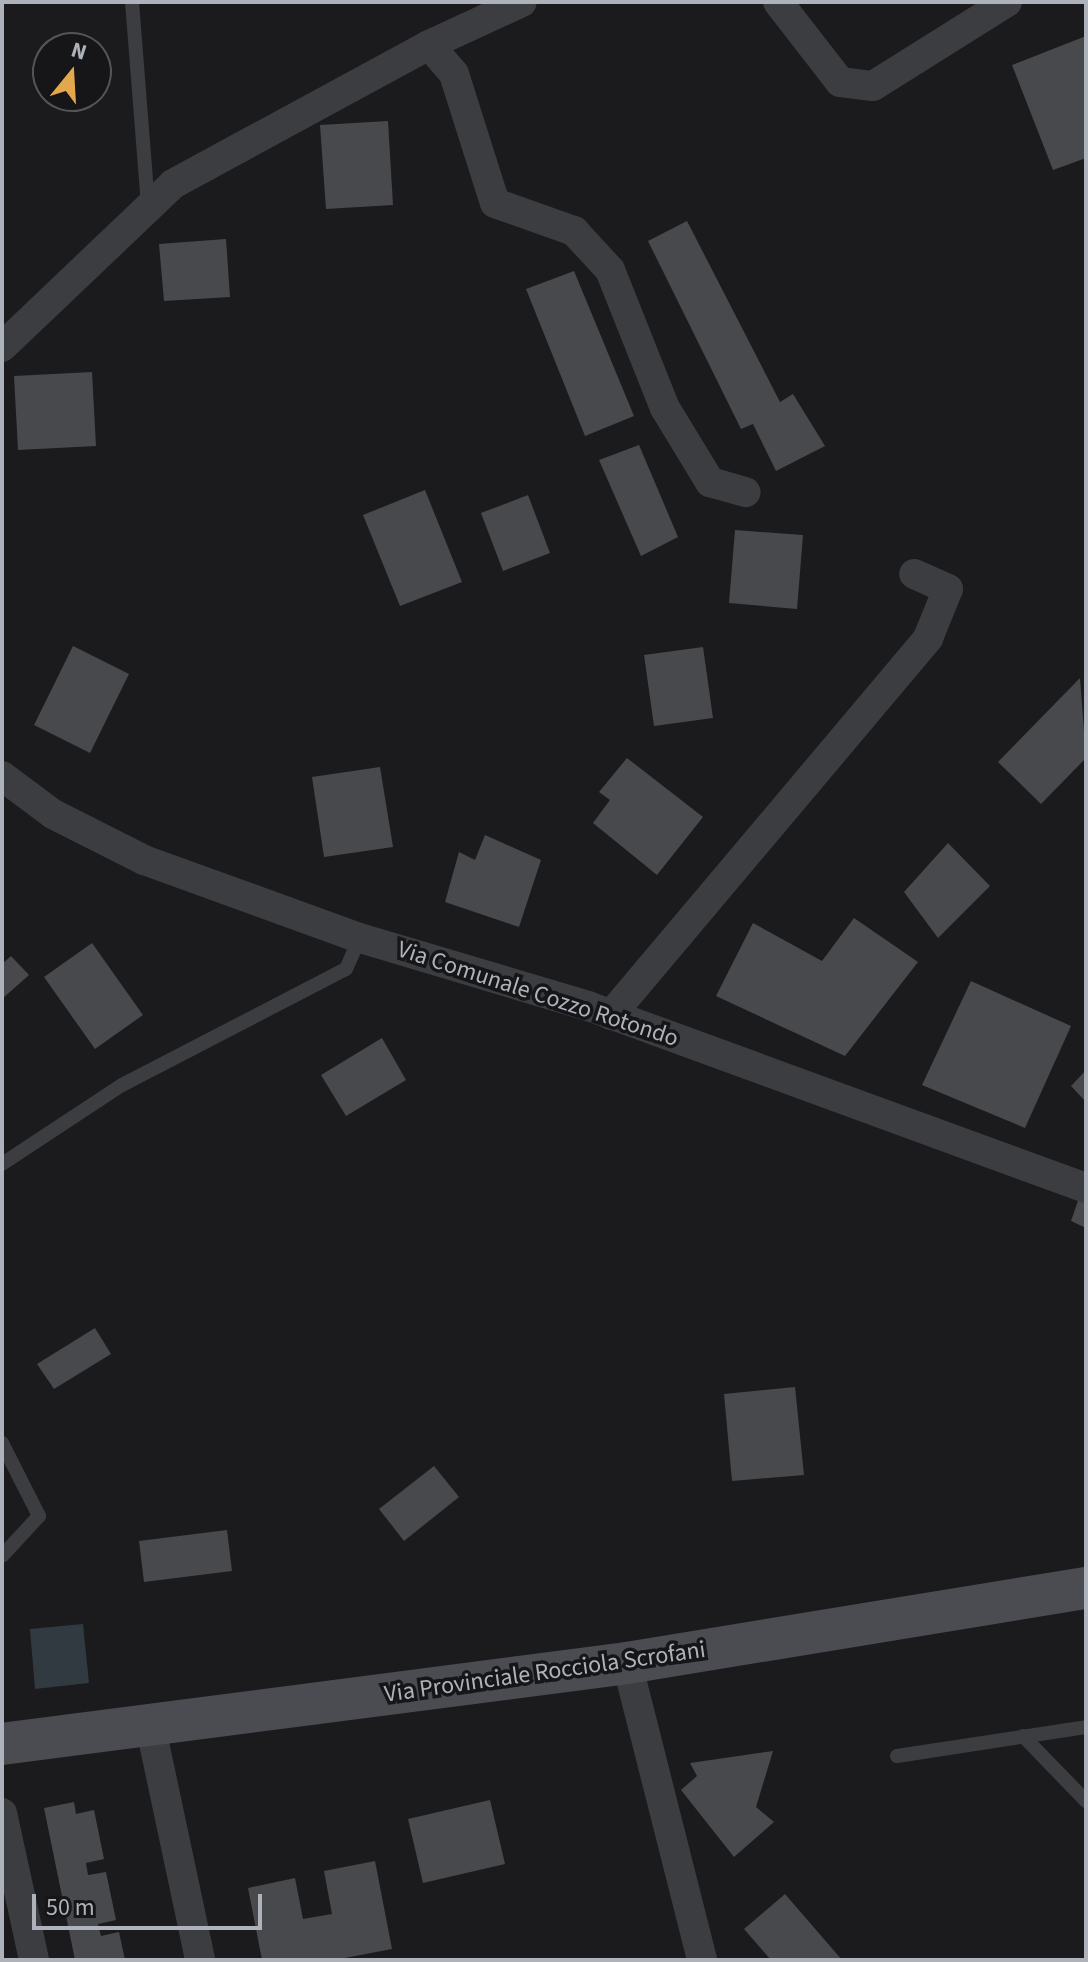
<!DOCTYPE html>
<style>
body{margin:0}
#map{position:relative;width:1088px;height:1962px;overflow:hidden;background:#1b1b1d;font-family:"Source Sans 3",sans-serif}
div>[style]{position:absolute}
.water>*{inset:0;background:#313a40}
.building>*{inset:0;background:#48494d}
.lane>*{height:14px;margin:-7px;padding:0 7px;transform-origin:7px;border-radius:7px;background:#3c3d41}
.street>*{height:30px;margin:-15px;padding:0 15px;transform-origin:15px;border-radius:15px;background:#3c3d41}
.secondary>*{height:42px;margin:-21px;padding:0 21px;transform-origin:21px;border-radius:21px;background:#4a4c51}
span{translate:-50% -50%;white-space:nowrap;text-align:center;line-height:1.15;-webkit-text-stroke:7px #161618;paint-order:stroke}
.street-label{font-size:24px;color:#aeb3bb}
.frame{position:absolute;inset:0;border:4px solid #aeb3bb;pointer-events:none}
.north{position:absolute;left:32px;top:32px;width:80px;height:80px;box-sizing:border-box;background:#161618;border:2px solid #535559;border-radius:50%;rotate:18deg;font-size:22px;font-weight:700;line-height:32px;text-align:center;color:#aeb3bb}
.north::after{content:'';display:block;margin:auto;width:28px;height:36px;background:#e3a74c;clip-path:polygon(50% 0,100% 100%,50% 72%,0 100%)}
.scale{position:absolute;left:32px;top:1894px;width:230px;height:36px;box-sizing:border-box;border:4px solid #aeb3bb;border-top:0;padding-left:10px;font-size:24px;line-height:28px;white-space:nowrap;color:#aeb3bb;-webkit-text-stroke:6px #161618;paint-order:stroke}
</style>
<div id="map">
<div class="water">
<div style="clip-path:polygon(83px 1624px,89px 1683px,35px 1689px,30px 1629px)"></div>
</div>
<div class="building">
<div style="clip-path:polygon(1086px 36px,1086px 158px,1053px 170px,1012px 65px)"></div>
<div style="clip-path:polygon(388px 121px,393px 205px,326px 209px,320px 125px)"></div>
<div style="clip-path:polygon(687px 221px,780px 402px,793px 394px,825px 446px,776px 471px,753px 424px,741px 429px,648px 241px)"></div>
<div style="clip-path:polygon(226px 239px,230px 297px,164px 301px,159px 244px)"></div>
<div style="clip-path:polygon(574px 271px,634px 416px,585px 436px,526px 289px)"></div>
<div style="clip-path:polygon(92px 372px,96px 446px,18px 450px,14px 376px)"></div>
<div style="clip-path:polygon(639px 445px,678px 537px,641px 556px,599px 460px)"></div>
<div style="clip-path:polygon(425px 490px,462px 582px,400px 606px,363px 515px)"></div>
<div style="clip-path:polygon(528px 495px,550px 553px,503px 571px,481px 513px)"></div>
<div style="clip-path:polygon(735px 530px,803px 535px,797px 609px,729px 603px)"></div>
<div style="clip-path:polygon(73px 646px,129px 674px,90px 753px,34px 725px)"></div>
<div style="clip-path:polygon(703px 647px,713px 718px,654px 726px,644px 655px)"></div>
<div style="clip-path:polygon(1080px 678px,1086px 758px,1041px 804px,998px 762px)"></div>
<div style="clip-path:polygon(627px 758px,703px 817px,657px 875px,593px 823px,610px 800px,599px 792px)"></div>
<div style="clip-path:polygon(380px 767px,393px 847px,324px 857px,312px 777px)"></div>
<div style="clip-path:polygon(485px 835px,541px 860px,519px 927px,445px 902px,459px 852px,475px 860px)"></div>
<div style="clip-path:polygon(948px 843px,990px 886px,938px 938px,904px 892px)"></div>
<div style="clip-path:polygon(854px 918px,918px 962px,845px 1056px,716px 996px,753px 923px,822px 961px)"></div>
<div style="clip-path:polygon(92px 943px,143px 1015px,95px 1049px,44px 977px)"></div>
<div style="clip-path:polygon(11px 956px,29px 975px,2px 999px,2px 964px)"></div>
<div style="clip-path:polygon(971px 981px,1071px 1026px,1025px 1128px,922px 1085px)"></div>
<div style="clip-path:polygon(382px 1038px,406px 1080px,346px 1116px,321px 1075px)"></div>
<div style="clip-path:polygon(1086px 1070px,1086px 1102px,1071px 1086px)"></div>
<div style="clip-path:polygon(1079px 1198px,1086px 1201px,1086px 1228px,1071px 1221px)"></div>
<div style="clip-path:polygon(95px 1328px,111px 1354px,54px 1389px,37px 1364px)"></div>
<div style="clip-path:polygon(795px 1387px,804px 1475px,732px 1481px,724px 1394px)"></div>
<div style="clip-path:polygon(434px 1466px,459px 1497px,404px 1541px,379px 1509px)"></div>
<div style="clip-path:polygon(227px 1530px,232px 1571px,144px 1582px,139px 1541px)"></div>
<div style="clip-path:polygon(773px 1751px,756px 1807px,774px 1822px,734px 1857px,681px 1790px,697px 1776px,690px 1763px)"></div>
<div style="clip-path:polygon(490px 1800px,505px 1864px,423px 1883px,408px 1819px)"></div>
<div style="clip-path:polygon(74px 1802px,76px 1814px,94px 1810px,104px 1859px,86px 1863px,88px 1875px,106px 1872px,116px 1920px,98px 1924px,101px 1936px,119px 1932px,125px 1960px,75px 1960px,44px 1808px)"></div>
<div style="clip-path:polygon(375px 1861px,392px 1949px,334px 1960px,262px 1960px,248px 1888px,295px 1878px,303px 1919px,332px 1914px,324px 1871px)"></div>
<div style="clip-path:polygon(785px 1894px,842px 1960px,771px 1960px,744px 1929px)"></div>
</div>
<div class="lane">
<div style="left:132px;top:2px;width:206px;rotate:85.5deg"></div>
<div style="left:2px;top:1164px;width:144px;rotate:-33.4deg"></div>
<div style="left:122px;top:1085px;width:252px;rotate:-27.4deg"></div>
<div style="left:346px;top:969px;width:34px;rotate:-66deg"></div>
<div style="left:2px;top:1443px;width:82px;rotate:63.1deg"></div>
<div style="left:39px;top:1516px;width:54px;rotate:132.8deg"></div>
<div style="left:1023px;top:1736px;width:91px;rotate:45.9deg"></div>
<div style="left:897px;top:1756px;width:191px;rotate:-8.7deg"></div>
</div>
<div class="street">
<div style="left:778px;top:2px;width:101px;rotate:52.2deg"></div>
<div style="left:840px;top:82px;width:33px;rotate:7deg"></div>
<div style="left:873px;top:86px;width:158px;rotate:-32.1deg"></div>
<div style="left:429px;top:45px;width:102px;rotate:-24.8deg"></div>
<div style="left:2px;top:347px;width:236px;rotate:-43.6deg"></div>
<div style="left:173px;top:184px;width:291px;rotate:-28.5deg"></div>
<div style="left:429px;top:45px;width:38px;rotate:49deg"></div>
<div style="left:454px;top:74px;width:135px;rotate:72.4deg"></div>
<div style="left:495px;top:203px;width:84px;rotate:19.5deg"></div>
<div style="left:574px;top:231px;width:53px;rotate:47.3deg"></div>
<div style="left:610px;top:270px;width:149px;rotate:68.3deg"></div>
<div style="left:665px;top:408px;width:87px;rotate:58.7deg"></div>
<div style="left:710px;top:482px;width:37px;rotate:16deg"></div>
<div style="left:2px;top:776px;width:64px;rotate:36.7deg"></div>
<div style="left:53px;top:814px;width:102px;rotate:26.8deg"></div>
<div style="left:144px;top:860px;width:230px;rotate:19.9deg"></div>
<div style="left:360px;top:938px;width:238px;rotate:16.6deg"></div>
<div style="left:588px;top:1006px;width:530px;rotate:20.08deg"></div>
<div style="left:611px;top:1015px;width:493px;rotate:-49.9deg"></div>
<div style="left:928px;top:638px;width:53px;rotate:-67.8deg"></div>
<div style="left:948px;top:589px;width:37px;rotate:-156deg"></div>
<div style="left:627px;top:1663px;width:306px;rotate:75.8deg"></div>
<div style="left:150px;top:1724px;width:241px;rotate:78deg"></div>
<div style="left:2px;top:1813px;width:150px;rotate:77.7deg"></div>
</div>
<div class="secondary">
<div style="left:2px;top:1744px;width:630px;rotate:-7.38deg"></div>
<div style="left:627px;top:1663px;width:465px;rotate:-9.3deg"></div>
</div>
<div class="street-label">
<span style="left:538px;top:994px;rotate:18deg">Via Comunale Cozzo Rotondo</span>
<span style="left:545px;top:1672px;rotate:-8deg">Via Provinciale Rocciola Scrofani</span>
</div>
<div class="frame"></div>
<div class="north">N</div>
<div class="scale">50 m</div>
</div>
